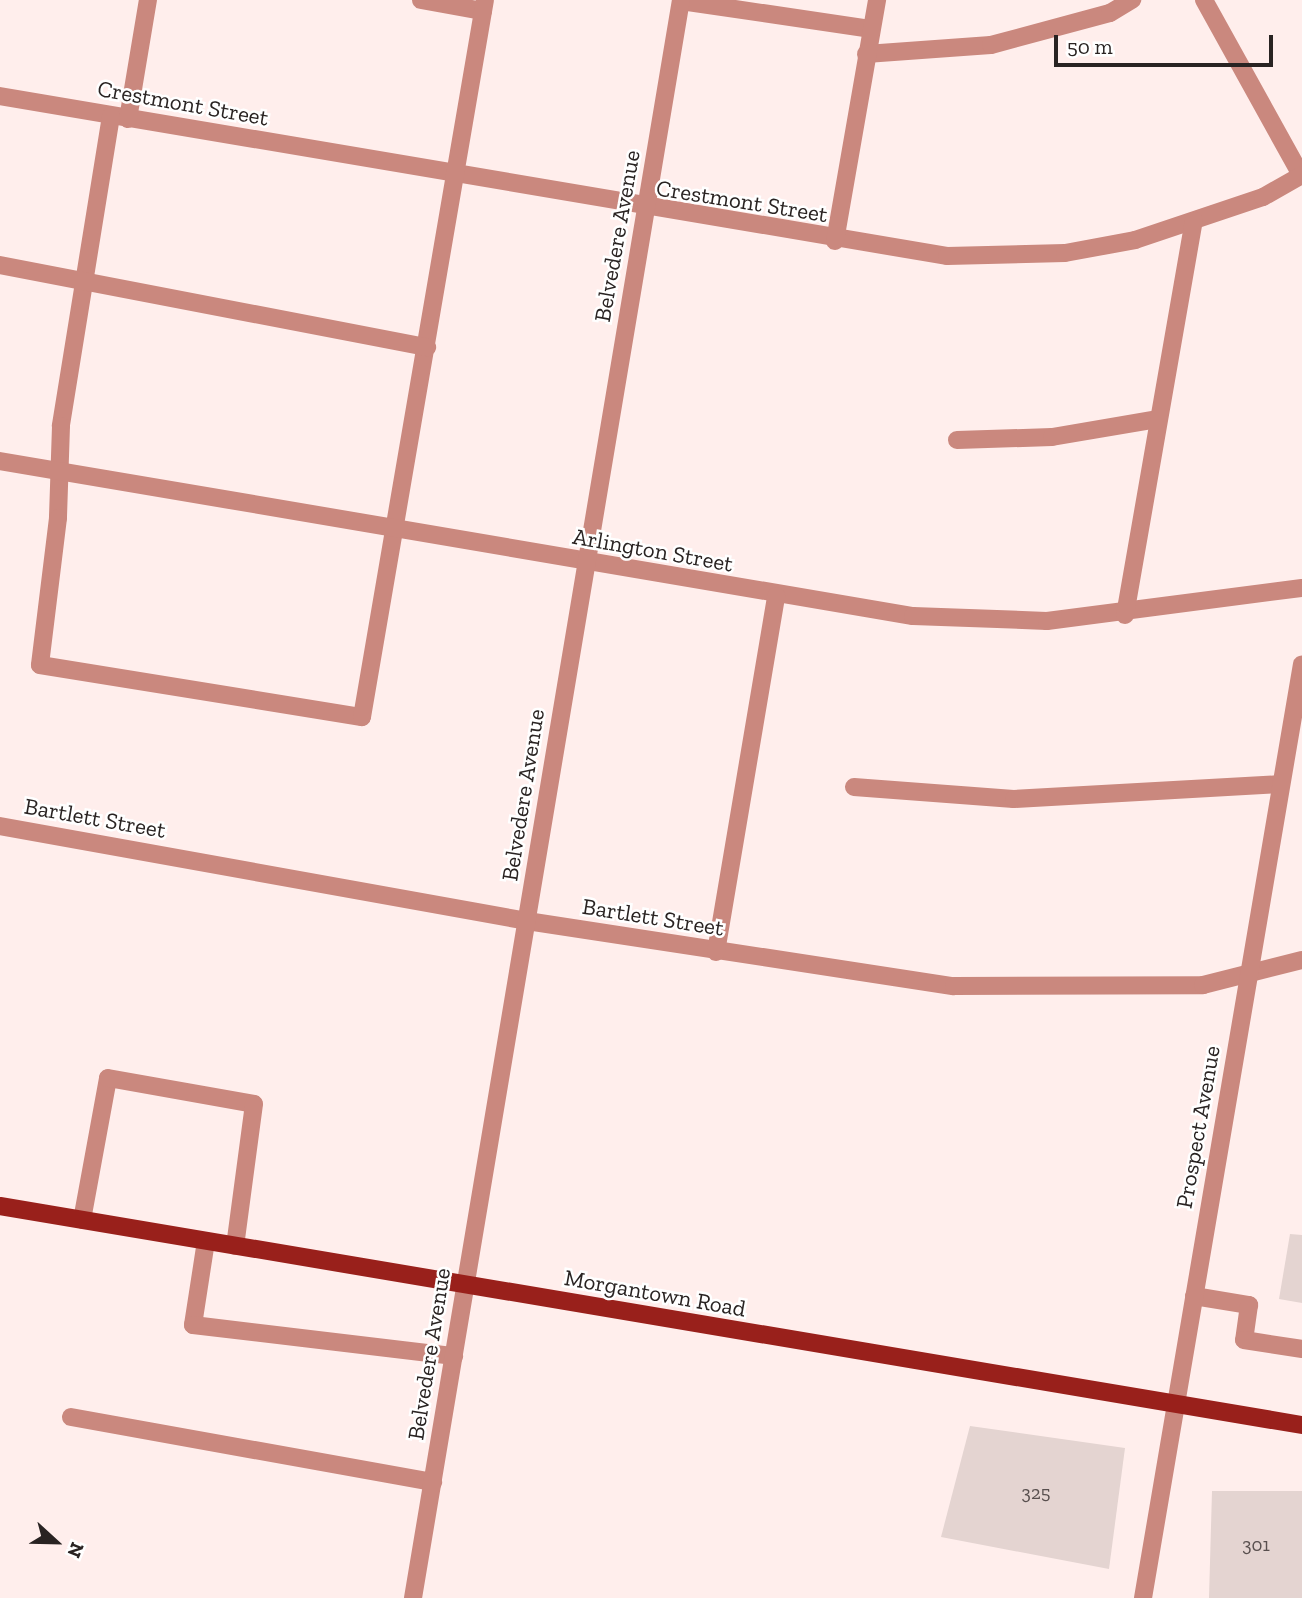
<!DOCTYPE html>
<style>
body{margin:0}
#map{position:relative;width:1302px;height:1598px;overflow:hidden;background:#ffeeec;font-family:"Zilla Slab",serif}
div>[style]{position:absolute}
.building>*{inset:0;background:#e4d4d1}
.minor>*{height:18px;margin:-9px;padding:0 9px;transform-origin:9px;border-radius:9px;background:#ca887e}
.major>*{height:18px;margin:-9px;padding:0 9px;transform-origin:9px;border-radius:9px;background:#99201b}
span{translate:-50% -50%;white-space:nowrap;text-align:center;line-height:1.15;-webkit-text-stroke:5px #fff;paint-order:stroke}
.number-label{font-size:19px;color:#584f4e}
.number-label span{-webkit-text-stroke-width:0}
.street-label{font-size:23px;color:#292322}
.north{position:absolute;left:21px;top:1507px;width:70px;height:70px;-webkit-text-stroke:5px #fff;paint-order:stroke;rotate:112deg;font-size:19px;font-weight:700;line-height:28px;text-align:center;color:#292322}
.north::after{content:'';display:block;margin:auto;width:24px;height:32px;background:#292322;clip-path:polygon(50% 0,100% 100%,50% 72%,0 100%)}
.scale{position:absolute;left:1054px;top:35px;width:219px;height:32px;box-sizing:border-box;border:4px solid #292322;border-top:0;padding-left:9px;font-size:21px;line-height:24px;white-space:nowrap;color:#292322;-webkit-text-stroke:5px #fff;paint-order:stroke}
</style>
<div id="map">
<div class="building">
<div style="clip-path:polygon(1290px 1234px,1302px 1235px,1302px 1303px,1279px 1299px)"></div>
<div style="clip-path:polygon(970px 1426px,1125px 1448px,1109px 1569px,941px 1537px)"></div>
<div style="clip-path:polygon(1212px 1491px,1302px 1491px,1302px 1598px,1209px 1598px)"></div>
</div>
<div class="minor">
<div style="left:421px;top:0;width:63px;rotate:10.1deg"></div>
<div style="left:1204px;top:0;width:200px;rotate:61deg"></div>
<div style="left:681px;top:1px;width:191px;rotate:8.4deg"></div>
<div style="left:866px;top:54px;width:125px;rotate:-4.1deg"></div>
<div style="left:991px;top:45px;width:123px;rotate:-15.1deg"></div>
<div style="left:1110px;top:13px;width:26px;rotate:-31deg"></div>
<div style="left:0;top:96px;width:960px;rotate:9.59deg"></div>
<div style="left:947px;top:256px;width:118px;rotate:-1.5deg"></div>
<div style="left:1065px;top:253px;width:71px;rotate:-10.5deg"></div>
<div style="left:1135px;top:240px;width:135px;rotate:-18.6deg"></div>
<div style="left:1263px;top:197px;width:45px;rotate:-29.4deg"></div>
<div style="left:111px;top:116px;width:314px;rotate:99.2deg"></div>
<div style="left:61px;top:426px;width:92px;rotate:91.9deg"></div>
<div style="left:58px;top:518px;width:148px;rotate:97deg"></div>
<div style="left:40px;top:665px;width:326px;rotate:9.2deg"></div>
<div style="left:362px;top:717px;width:727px;rotate:-80.27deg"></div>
<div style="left:128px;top:119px;width:121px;rotate:-80.5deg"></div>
<div style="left:835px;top:241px;width:245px;rotate:-80.1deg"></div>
<div style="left:0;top:265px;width:435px;rotate:10.9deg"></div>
<div style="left:957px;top:440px;width:95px;rotate:-1.8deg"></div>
<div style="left:1052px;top:437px;width:108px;rotate:-9.6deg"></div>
<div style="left:0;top:461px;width:926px;rotate:9.64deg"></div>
<div style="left:913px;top:616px;width:134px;rotate:2.1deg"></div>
<div style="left:1047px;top:621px;width:257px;rotate:-7.4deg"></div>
<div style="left:1125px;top:615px;width:400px;rotate:-80.1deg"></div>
<div style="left:854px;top:787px;width:160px;rotate:4.3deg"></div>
<div style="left:1014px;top:799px;width:267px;rotate:-3.2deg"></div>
<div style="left:0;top:826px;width:535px;rotate:10.22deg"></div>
<div style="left:527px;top:921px;width:432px;rotate:8.7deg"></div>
<div style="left:954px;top:986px;width:249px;rotate:-0.2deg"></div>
<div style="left:1203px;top:985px;width:102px;rotate:-14.2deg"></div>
<div style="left:716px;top:952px;width:361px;rotate:-80.4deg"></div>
<div style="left:82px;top:1220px;width:144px;rotate:-79.6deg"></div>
<div style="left:108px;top:1078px;width:148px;rotate:10.1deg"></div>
<div style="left:254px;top:1104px;width:143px;rotate:97.6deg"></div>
<div style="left:206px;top:1241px;width:85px;rotate:98.8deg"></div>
<div style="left:193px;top:1325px;width:263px;rotate:6.8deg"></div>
<div style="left:1194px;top:1296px;width:56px;rotate:9.3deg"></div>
<div style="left:1249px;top:1305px;width:35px;rotate:98deg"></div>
<div style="left:1244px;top:1340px;width:59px;rotate:8.8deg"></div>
<div style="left:71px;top:1417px;width:368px;rotate:10.2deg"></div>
<div style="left:413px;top:1598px;width:1620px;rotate:-80.48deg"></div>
<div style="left:1143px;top:1598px;width:947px;rotate:-80.34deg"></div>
</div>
<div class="major">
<div style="left:0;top:1206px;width:1320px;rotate:9.55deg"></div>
</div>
<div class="number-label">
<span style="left:1036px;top:1493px">325</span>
<span style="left:1256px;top:1545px">301</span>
</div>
<div class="street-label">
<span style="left:183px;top:103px;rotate:10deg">Crestmont Street</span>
<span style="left:742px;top:201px;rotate:9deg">Crestmont Street</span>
<span style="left:617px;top:236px;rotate:-80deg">Belvedere Avenue</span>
<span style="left:653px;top:550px;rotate:10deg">Arlington Street</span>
<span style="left:523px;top:795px;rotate:-81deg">Belvedere Avenue</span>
<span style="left:95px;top:818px;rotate:10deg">Bartlett Street</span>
<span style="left:653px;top:917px;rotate:9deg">Bartlett Street</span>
<span style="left:1198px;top:1127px;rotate:-80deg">Prospect Avenue</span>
<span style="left:655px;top:1293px;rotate:10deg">Morgantown Road</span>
<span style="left:429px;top:1354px;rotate:-81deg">Belvedere Avenue</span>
</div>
<div class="north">N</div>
<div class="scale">50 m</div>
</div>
